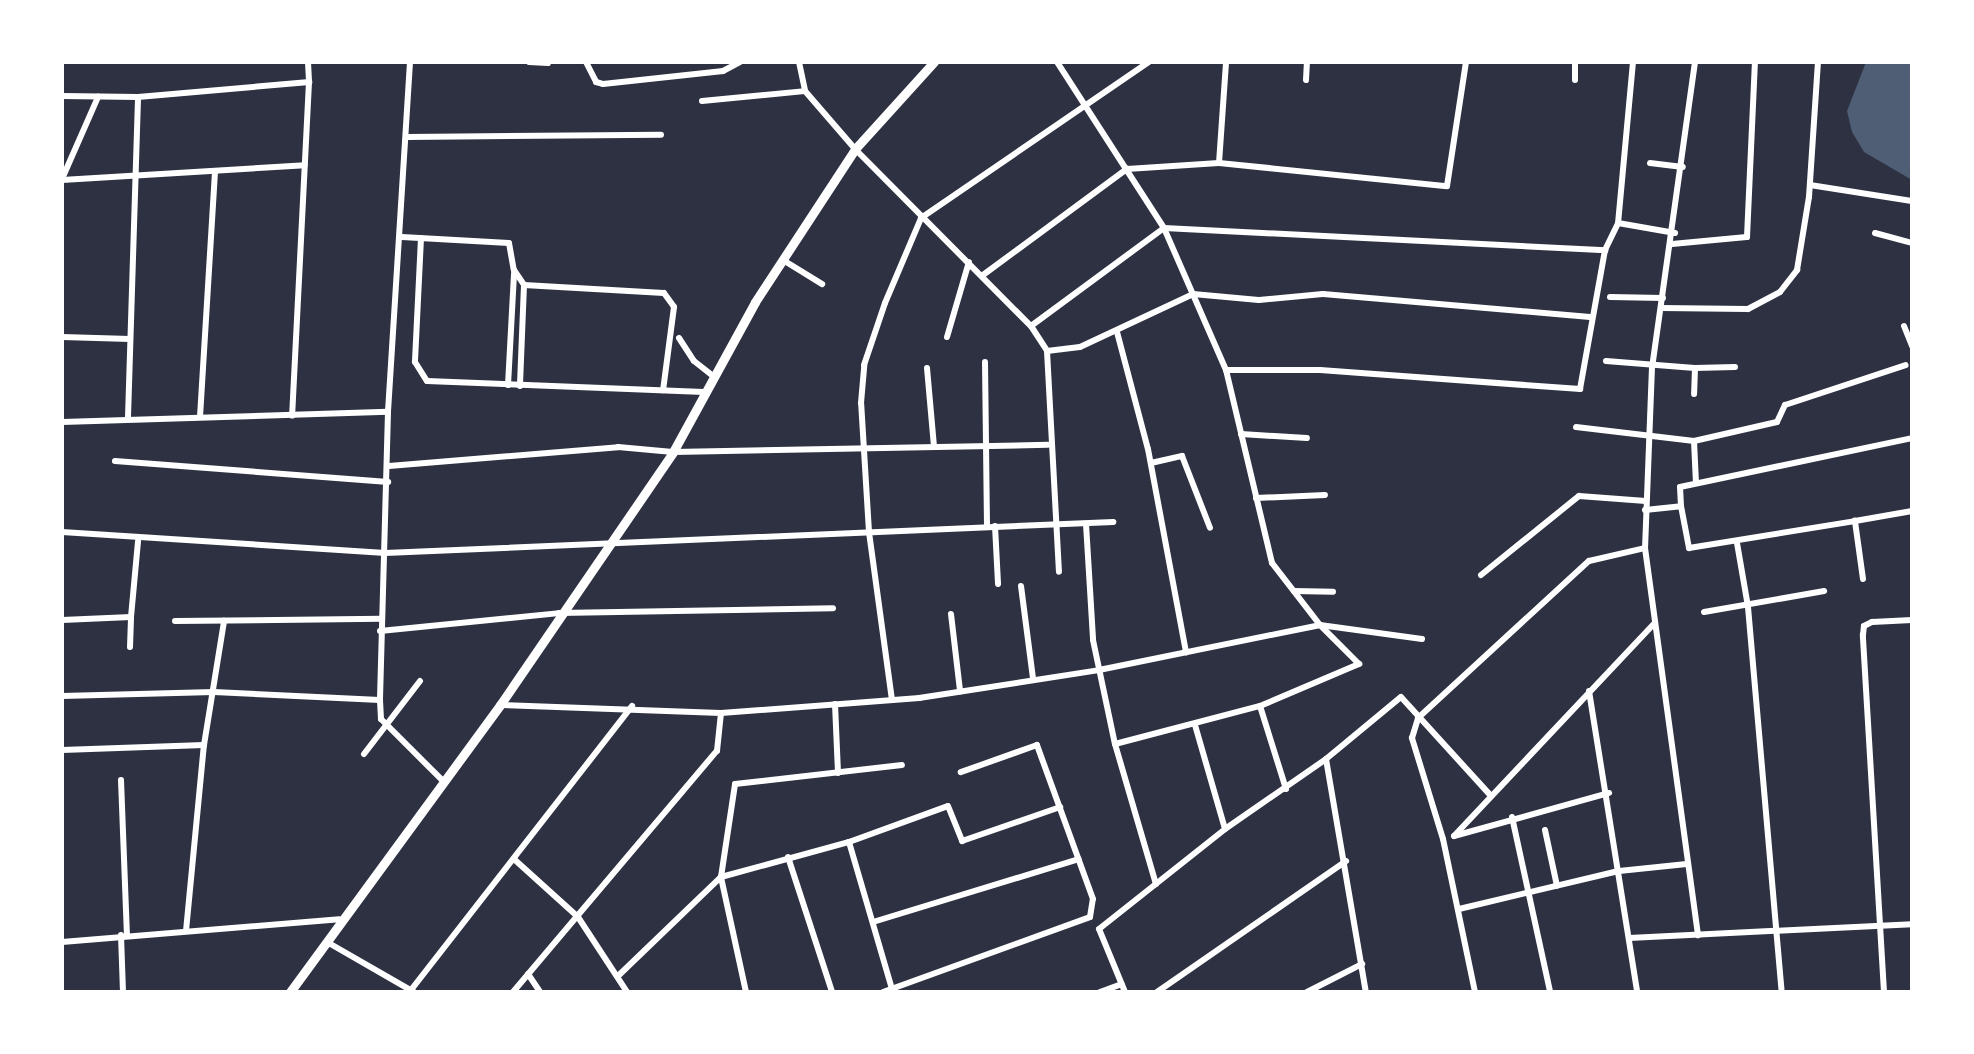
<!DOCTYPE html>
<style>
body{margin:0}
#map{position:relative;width:1974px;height:1054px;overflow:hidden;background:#2d3142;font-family:"DM Sans",sans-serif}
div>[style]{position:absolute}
.water>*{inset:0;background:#4f5d75}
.minor>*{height:6px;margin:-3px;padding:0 3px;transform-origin:3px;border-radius:3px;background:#fff}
.secondary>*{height:9px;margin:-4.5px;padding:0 4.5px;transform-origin:4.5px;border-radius:4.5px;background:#fff}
span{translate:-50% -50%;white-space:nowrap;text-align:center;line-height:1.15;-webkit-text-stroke:7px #fff;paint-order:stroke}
.frame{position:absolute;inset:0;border:64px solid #fff;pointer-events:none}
</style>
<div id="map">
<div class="water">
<div style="clip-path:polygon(1866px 62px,1912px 62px,1912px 180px,1864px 152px,1852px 132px,1847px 111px)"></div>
</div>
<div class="minor">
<div style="left:308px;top:62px;width:20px;rotate:87deg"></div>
<div style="left:410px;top:62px;width:351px;rotate:93.6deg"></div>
<div style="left:388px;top:412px;width:288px;rotate:91.6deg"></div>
<div style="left:380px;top:700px;width:19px;rotate:87deg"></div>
<div style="left:381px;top:719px;width:88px;rotate:45deg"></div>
<div style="left:529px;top:62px;width:19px;rotate:3deg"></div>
<div style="left:586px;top:62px;width:22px;rotate:63deg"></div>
<div style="left:596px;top:82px;width:7px;rotate:16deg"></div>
<div style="left:603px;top:84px;width:121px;rotate:-6.2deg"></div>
<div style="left:723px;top:71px;width:19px;rotate:-28deg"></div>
<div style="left:799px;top:62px;width:30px;rotate:78deg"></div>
<div style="left:805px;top:91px;width:77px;rotate:49.2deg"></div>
<div style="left:855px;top:149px;width:250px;rotate:45.2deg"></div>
<div style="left:1031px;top:326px;width:30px;rotate:57deg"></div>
<div style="left:1047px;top:351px;width:221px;rotate:86.9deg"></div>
<div style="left:1633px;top:62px;width:162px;rotate:95.3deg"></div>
<div style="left:1618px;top:223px;width:58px;rotate:10deg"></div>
<div style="left:1695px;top:62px;width:308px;rotate:98deg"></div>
<div style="left:1652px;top:367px;width:181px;rotate:92.2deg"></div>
<div style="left:1645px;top:548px;width:391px;rotate:82.2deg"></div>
<div style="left:1306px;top:80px;width:18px;rotate:-87deg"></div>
<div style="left:1575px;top:80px;width:18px;rotate:-90deg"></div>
<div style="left:62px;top:96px;width:76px;rotate:0.8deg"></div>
<div style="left:138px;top:97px;width:172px;rotate:-5deg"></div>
<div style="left:309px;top:82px;width:334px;rotate:92.9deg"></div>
<div style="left:702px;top:101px;width:103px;rotate:-5.5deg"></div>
<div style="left:407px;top:137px;width:254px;rotate:-0.5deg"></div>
<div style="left:1219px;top:163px;width:101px;rotate:-86deg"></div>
<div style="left:1650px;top:163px;width:33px;rotate:7deg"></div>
<div style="left:62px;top:179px;width:90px;rotate:-66.3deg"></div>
<div style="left:62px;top:180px;width:243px;rotate:-3.5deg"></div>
<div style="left:1810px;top:185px;width:103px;rotate:8.9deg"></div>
<div style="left:1875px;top:233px;width:38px;rotate:15deg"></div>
<div style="left:402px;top:237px;width:107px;rotate:3.2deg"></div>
<div style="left:509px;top:243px;width:27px;rotate:80deg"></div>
<div style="left:514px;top:270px;width:18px;rotate:56deg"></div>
<div style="left:524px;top:285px;width:101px;rotate:92.3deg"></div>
<div style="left:421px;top:238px;width:124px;rotate:92.8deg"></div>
<div style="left:415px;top:362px;width:22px;rotate:58deg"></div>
<div style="left:427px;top:381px;width:277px;rotate:2.3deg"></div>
<div style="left:1672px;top:244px;width:75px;rotate:-5.3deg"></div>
<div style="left:1747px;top:237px;width:175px;rotate:-87.4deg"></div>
<div style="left:783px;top:260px;width:46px;rotate:31.6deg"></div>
<div style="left:983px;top:275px;width:179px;rotate:-36.4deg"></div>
<div style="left:1127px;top:169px;width:92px;rotate:-3.7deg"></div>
<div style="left:1219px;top:163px;width:229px;rotate:5.8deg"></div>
<div style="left:1447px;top:186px;width:125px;rotate:-81.3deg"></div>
<div style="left:524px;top:285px;width:140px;rotate:3.3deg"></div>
<div style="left:664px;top:293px;width:17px;rotate:54deg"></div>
<div style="left:674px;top:307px;width:84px;rotate:97.5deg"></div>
<div style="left:1610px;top:297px;width:53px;rotate:1.1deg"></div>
<div style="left:1661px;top:308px;width:87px;rotate:0.7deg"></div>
<div style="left:1748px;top:309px;width:36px;rotate:-28deg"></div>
<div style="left:1780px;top:292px;width:28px;rotate:-52deg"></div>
<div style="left:1797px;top:270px;width:74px;rotate:-80.7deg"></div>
<div style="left:1809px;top:197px;width:135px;rotate:-86.2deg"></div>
<div style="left:1031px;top:326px;width:165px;rotate:-36.4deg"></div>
<div style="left:1164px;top:228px;width:442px;rotate:2.9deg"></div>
<div style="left:1904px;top:326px;width:22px;rotate:68deg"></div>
<div style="left:1117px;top:332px;width:121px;rotate:75.2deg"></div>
<div style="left:1148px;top:449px;width:207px;rotate:79.4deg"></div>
<div style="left:62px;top:337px;width:68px;rotate:1.7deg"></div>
<div style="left:947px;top:337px;width:78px;rotate:-73.7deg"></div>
<div style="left:679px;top:338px;width:27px;rotate:57deg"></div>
<div style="left:694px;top:361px;width:24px;rotate:38deg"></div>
<div style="left:1047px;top:351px;width:33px;rotate:-7deg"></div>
<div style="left:1080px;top:347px;width:125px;rotate:-25.1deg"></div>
<div style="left:1193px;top:294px;width:66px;rotate:5.2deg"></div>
<div style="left:1259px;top:300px;width:64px;rotate:-5.4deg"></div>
<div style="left:1323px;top:294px;width:268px;rotate:4.9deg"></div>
<div style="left:1606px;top:361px;width:89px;rotate:4.5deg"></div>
<div style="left:1695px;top:368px;width:26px;rotate:92deg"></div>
<div style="left:985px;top:362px;width:164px;rotate:89.3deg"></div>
<div style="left:927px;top:368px;width:79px;rotate:84.9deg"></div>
<div style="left:1695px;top:368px;width:40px;rotate:-1.4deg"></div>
<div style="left:1226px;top:370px;width:94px"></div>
<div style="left:1320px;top:370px;width:261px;rotate:4.2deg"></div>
<div style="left:1580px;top:389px;width:141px;rotate:-79.8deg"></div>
<div style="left:1605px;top:250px;width:30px;rotate:-64deg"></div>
<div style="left:508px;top:385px;width:112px;rotate:-86.9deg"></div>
<div style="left:128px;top:417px;width:320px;rotate:-88.2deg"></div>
<div style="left:200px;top:417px;width:246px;rotate:-86.5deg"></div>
<div style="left:62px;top:422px;width:326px;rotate:-1.8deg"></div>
<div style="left:1576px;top:427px;width:119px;rotate:6.8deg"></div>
<div style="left:1694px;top:441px;width:85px;rotate:-12.9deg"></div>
<div style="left:1777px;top:422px;width:19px;rotate:-65deg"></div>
<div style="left:1785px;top:405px;width:127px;rotate:-18.3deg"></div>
<div style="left:1241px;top:434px;width:66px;rotate:3.5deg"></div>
<div style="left:1694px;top:441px;width:42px;rotate:87.3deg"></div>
<div style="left:115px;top:461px;width:274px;rotate:4.4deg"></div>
<div style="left:1151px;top:463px;width:32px;rotate:-13deg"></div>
<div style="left:1182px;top:456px;width:77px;rotate:68.7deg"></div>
<div style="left:389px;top:466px;width:230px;rotate:-4.7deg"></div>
<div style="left:618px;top:447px;width:55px;rotate:5.2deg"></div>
<div style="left:673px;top:452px;width:375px;rotate:-1.1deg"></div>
<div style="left:1256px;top:498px;width:69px;rotate:-2.5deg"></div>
<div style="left:1681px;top:506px;width:43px;rotate:79.2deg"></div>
<div style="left:1689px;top:548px;width:168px;rotate:-9.2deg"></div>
<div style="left:1645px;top:510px;width:36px;rotate:-6deg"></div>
<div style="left:1681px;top:506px;width:19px;rotate:-93deg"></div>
<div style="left:1680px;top:487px;width:237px;rotate:-11.9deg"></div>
<div style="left:1086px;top:524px;width:116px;rotate:86.5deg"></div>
<div style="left:1093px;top:640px;width:106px;rotate:78.1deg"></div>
<div style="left:1115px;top:744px;width:146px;rotate:73.7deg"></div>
<div style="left:995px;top:526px;width:58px;rotate:87deg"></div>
<div style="left:62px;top:532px;width:324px;rotate:3.7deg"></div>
<div style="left:385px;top:553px;width:729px;rotate:-2.44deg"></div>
<div style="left:1737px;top:543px;width:65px;rotate:80.2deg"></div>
<div style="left:1748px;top:607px;width:386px;rotate:85deg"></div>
<div style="left:1481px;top:575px;width:126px;rotate:-38.9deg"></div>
<div style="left:1579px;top:496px;width:67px;rotate:4.3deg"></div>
<div style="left:1863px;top:579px;width:59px;rotate:-97.9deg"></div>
<div style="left:1855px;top:521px;width:58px;rotate:-10deg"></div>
<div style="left:1021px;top:586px;width:94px;rotate:82.6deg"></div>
<div style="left:1294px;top:591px;width:39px;rotate:1deg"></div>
<div style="left:1704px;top:612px;width:122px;rotate:-9.9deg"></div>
<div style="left:951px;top:614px;width:78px;rotate:83.3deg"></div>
<div style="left:62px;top:620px;width:69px;rotate:-2.5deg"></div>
<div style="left:131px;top:617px;width:76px;rotate:-84.7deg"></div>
<div style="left:175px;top:621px;width:207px;rotate:-0.6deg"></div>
<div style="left:380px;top:631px;width:180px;rotate:-5.7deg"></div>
<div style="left:559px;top:613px;width:274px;rotate:-1deg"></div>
<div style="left:130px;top:647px;width:30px;rotate:-88deg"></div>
<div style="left:1589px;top:691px;width:305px;rotate:80.9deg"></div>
<div style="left:62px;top:696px;width:152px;rotate:-1.5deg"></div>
<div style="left:214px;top:692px;width:166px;rotate:2.8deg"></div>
<div style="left:892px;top:700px;width:170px;rotate:-97.8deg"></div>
<div style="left:869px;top:532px;width:129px;rotate:-93.5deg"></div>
<div style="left:861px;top:403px;width:38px;rotate:-85deg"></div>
<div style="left:864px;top:365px;width:65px;rotate:-71.3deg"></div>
<div style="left:885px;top:303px;width:92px;rotate:-67deg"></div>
<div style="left:921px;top:218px;width:276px;rotate:-34.4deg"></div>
<div style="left:835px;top:704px;width:69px;rotate:87.5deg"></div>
<div style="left:501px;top:705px;width:220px;rotate:2.1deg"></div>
<div style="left:721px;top:713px;width:199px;rotate:-4.3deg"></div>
<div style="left:919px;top:698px;width:182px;rotate:-8.8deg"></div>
<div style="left:1099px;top:670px;width:226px;rotate:-11.5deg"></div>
<div style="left:1320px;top:625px;width:78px;rotate:-127.7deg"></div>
<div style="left:1272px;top:563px;width:198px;rotate:-103.4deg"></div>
<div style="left:1226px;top:370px;width:155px;rotate:-113.6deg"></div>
<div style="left:1164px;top:228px;width:197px;rotate:-122.8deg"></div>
<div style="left:1260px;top:706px;width:87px;rotate:72.6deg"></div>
<div style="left:1195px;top:725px;width:108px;rotate:73.9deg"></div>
<div style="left:1115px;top:744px;width:150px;rotate:-14.7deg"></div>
<div style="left:1260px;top:706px;width:108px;rotate:-23deg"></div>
<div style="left:1359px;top:664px;width:55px;rotate:-135deg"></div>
<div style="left:1320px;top:625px;width:103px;rotate:7.8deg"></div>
<div style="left:62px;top:750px;width:142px;rotate:-2deg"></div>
<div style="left:364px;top:754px;width:92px;rotate:-52.5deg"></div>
<div style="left:1326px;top:759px;width:236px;rotate:80.3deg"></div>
<div style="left:121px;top:780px;width:155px;rotate:87.8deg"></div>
<div style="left:1512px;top:817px;width:179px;rotate:77.7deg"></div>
<div style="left:1545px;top:830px;width:57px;rotate:77.9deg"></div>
<div style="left:1454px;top:836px;width:293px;rotate:-46.7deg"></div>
<div style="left:1454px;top:836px;width:161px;rotate:-15.5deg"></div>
<div style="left:849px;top:842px;width:156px;rotate:73.7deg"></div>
<div style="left:788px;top:857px;width:142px;rotate:71.9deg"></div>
<div style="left:515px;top:860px;width:85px;rotate:42.1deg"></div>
<div style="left:578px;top:917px;width:90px;rotate:56.8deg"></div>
<div style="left:1459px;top:909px;width:164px;rotate:-13.4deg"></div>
<div style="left:1619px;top:871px;width:68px;rotate:-5.9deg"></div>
<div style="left:873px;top:922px;width:215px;rotate:-17deg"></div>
<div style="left:186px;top:931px;width:187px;rotate:-84.5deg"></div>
<div style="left:204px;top:745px;width:126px;rotate:-80.8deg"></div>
<div style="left:121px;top:935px;width:57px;rotate:88deg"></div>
<div style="left:1629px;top:938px;width:283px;rotate:-2.8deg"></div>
<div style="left:62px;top:942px;width:278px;rotate:-4.7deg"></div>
<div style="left:327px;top:942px;width:100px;rotate:29.9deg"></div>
<div style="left:528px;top:974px;width:22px;rotate:56deg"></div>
<div style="left:618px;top:976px;width:143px;rotate:-43.9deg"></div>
<div style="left:721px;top:877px;width:133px;rotate:-15.3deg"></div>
<div style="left:849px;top:842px;width:105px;rotate:-20deg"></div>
<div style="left:948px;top:806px;width:38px;rotate:68deg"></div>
<div style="left:962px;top:841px;width:104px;rotate:-19.1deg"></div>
<div style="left:411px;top:990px;width:360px;rotate:-52.1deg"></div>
<div style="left:513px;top:992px;width:316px;rotate:-49.8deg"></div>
<div style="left:717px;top:751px;width:38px;rotate:-84deg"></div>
<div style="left:746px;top:992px;width:118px;rotate:-102.3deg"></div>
<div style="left:721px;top:877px;width:94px;rotate:-81.4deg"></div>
<div style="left:735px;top:784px;width:168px;rotate:-6.5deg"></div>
<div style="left:883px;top:992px;width:220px;rotate:-19.9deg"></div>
<div style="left:1090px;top:917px;width:18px;rotate:-81deg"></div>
<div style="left:1093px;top:899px;width:164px;rotate:-110deg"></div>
<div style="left:1037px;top:745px;width:81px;rotate:160.4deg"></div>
<div style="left:1100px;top:992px;width:23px;rotate:-20deg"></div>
<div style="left:1125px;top:992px;width:68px;rotate:-112.4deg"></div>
<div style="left:1099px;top:929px;width:161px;rotate:-38.4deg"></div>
<div style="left:1225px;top:829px;width:123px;rotate:-34.7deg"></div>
<div style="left:1326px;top:759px;width:97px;rotate:-39.6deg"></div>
<div style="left:1401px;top:697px;width:134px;rotate:47.7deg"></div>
<div style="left:1157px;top:992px;width:230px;rotate:-34.7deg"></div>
<div style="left:1307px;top:992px;width:62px;rotate:-27deg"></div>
<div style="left:1475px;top:992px;width:156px;rotate:-101.8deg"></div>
<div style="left:1443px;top:839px;width:106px;rotate:-107.1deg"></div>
<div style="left:1412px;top:738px;width:21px;rotate:-73deg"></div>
<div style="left:1418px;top:718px;width:232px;rotate:-42.6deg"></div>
<div style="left:1589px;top:561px;width:57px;rotate:-13.1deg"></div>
<div style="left:1884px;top:992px;width:358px;rotate:-93.4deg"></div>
<div style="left:1863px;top:635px;width:9px;rotate:-84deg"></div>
<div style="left:1864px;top:626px;width:9px;rotate:-27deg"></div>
<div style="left:1872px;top:622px;width:40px;rotate:-2.9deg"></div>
</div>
<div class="secondary">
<div style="left:290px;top:992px;width:356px;rotate:-53.8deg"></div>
<div style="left:500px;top:705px;width:306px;rotate:-55.6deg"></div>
<div style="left:673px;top:452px;width:171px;rotate:-61.3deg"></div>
<div style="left:755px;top:302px;width:183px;rotate:-56.8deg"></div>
<div style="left:855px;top:149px;width:118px;rotate:-47.8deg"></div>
</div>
<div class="frame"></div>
</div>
